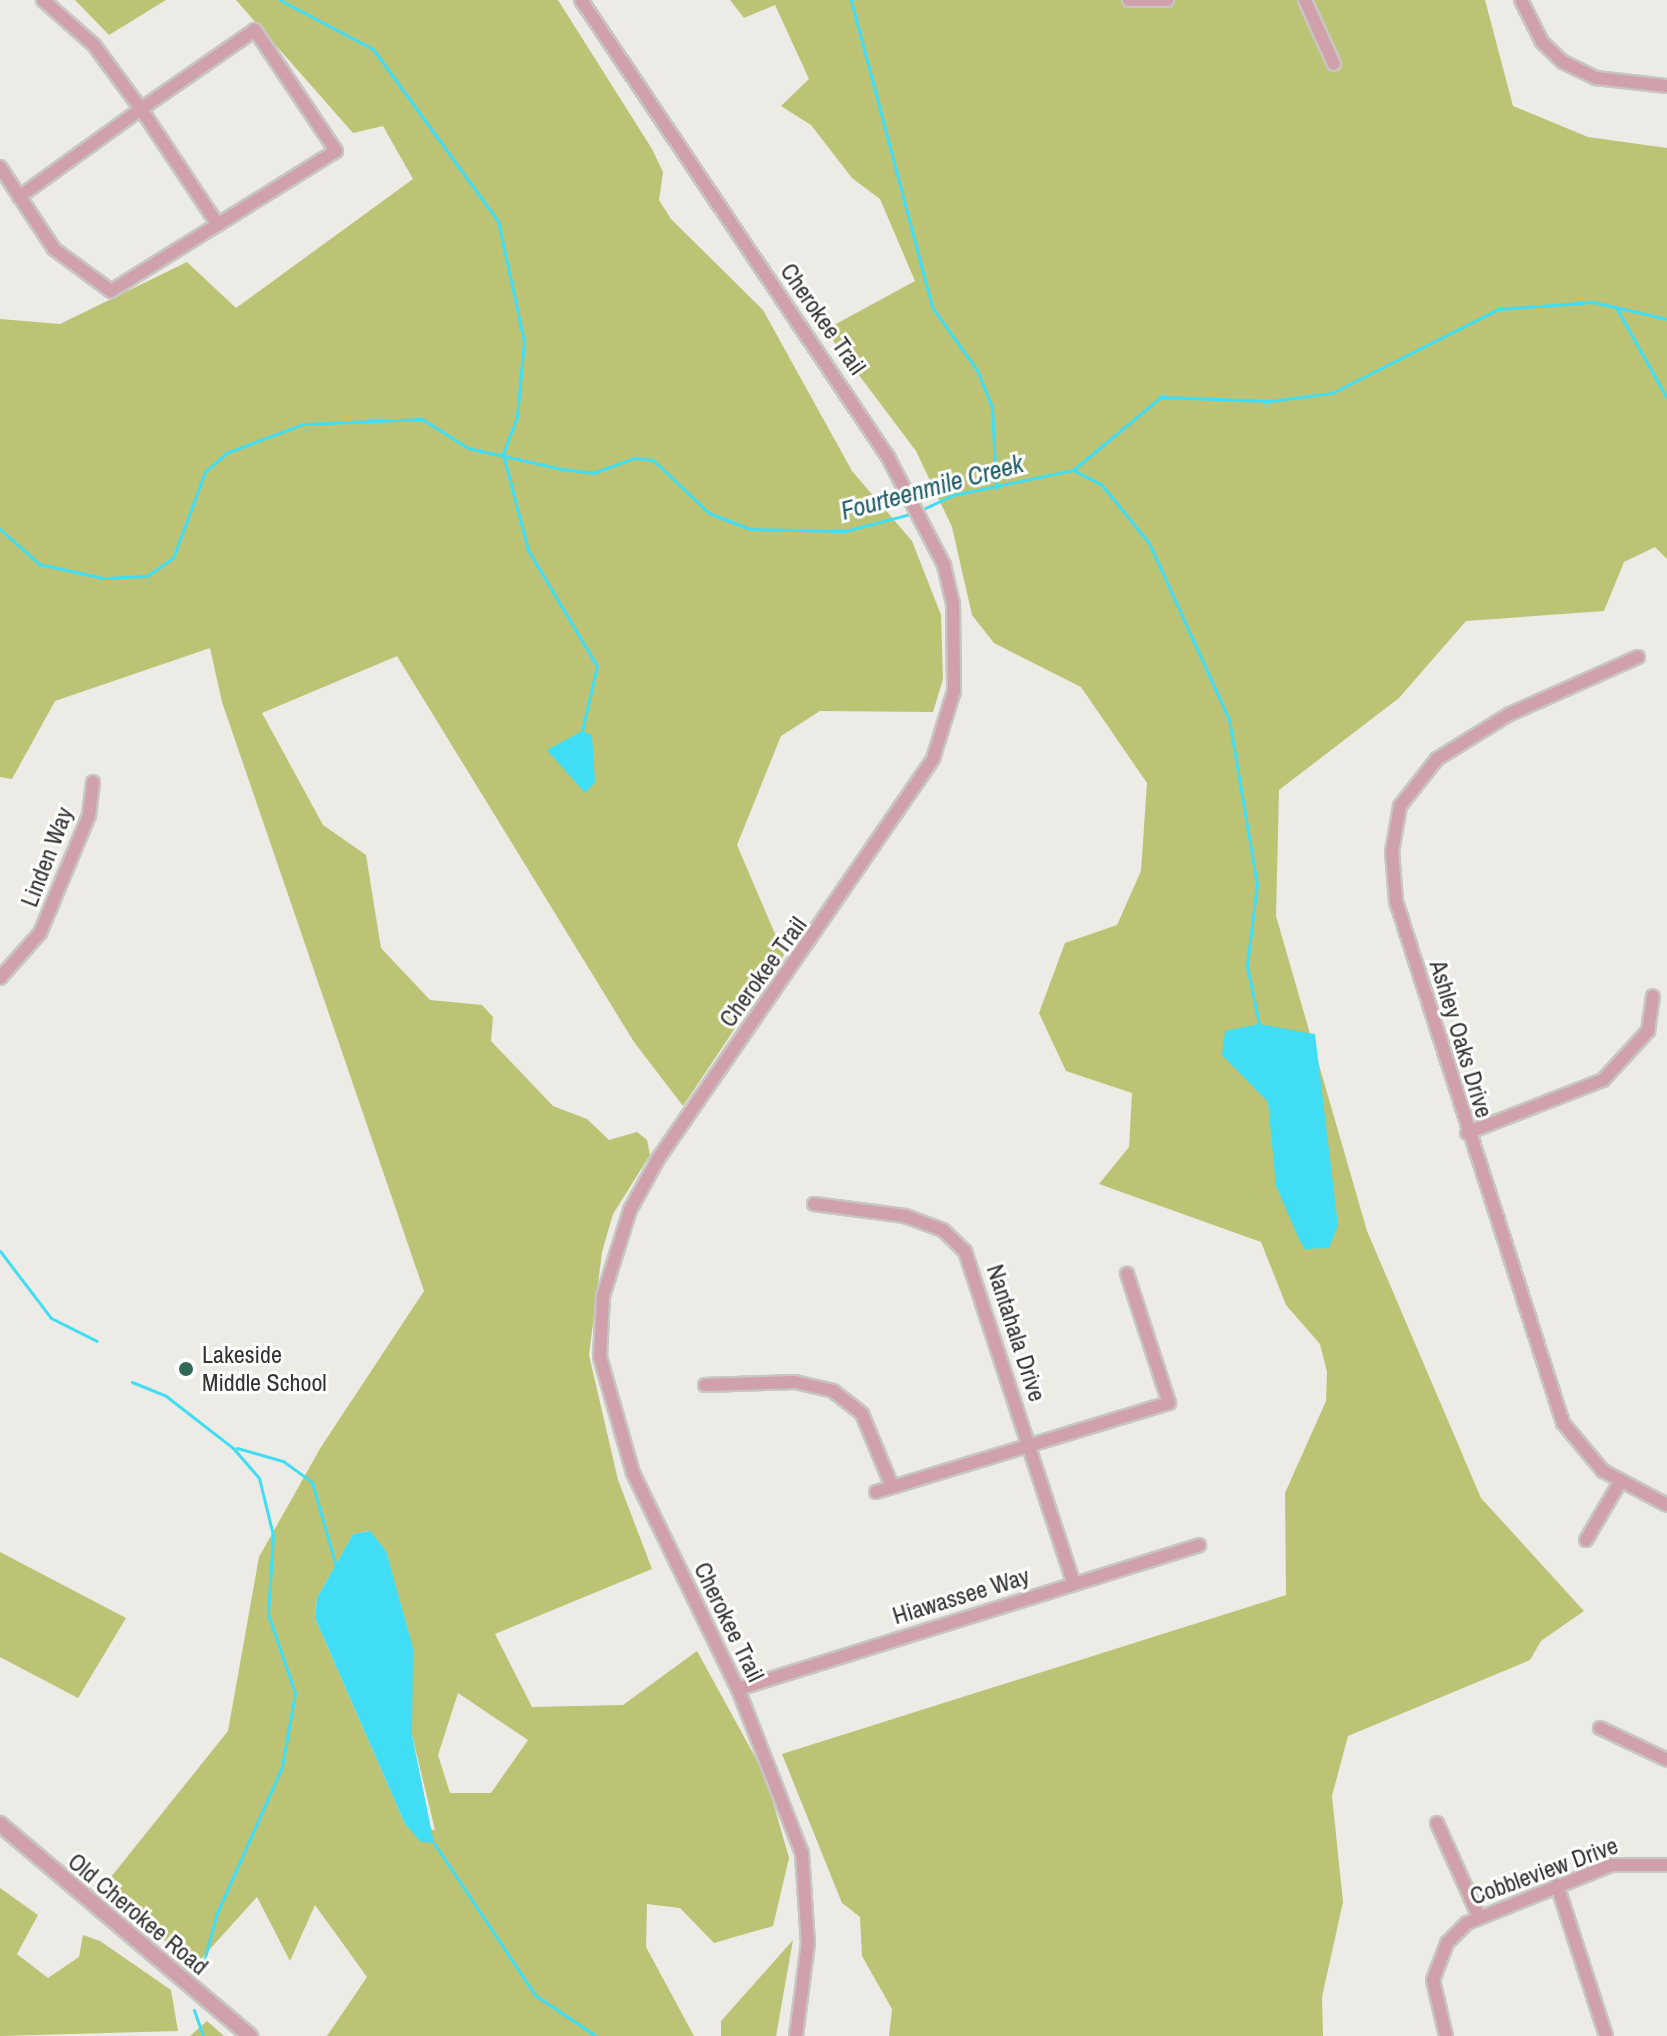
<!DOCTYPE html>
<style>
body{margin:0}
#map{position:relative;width:1667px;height:2036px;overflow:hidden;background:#ecebe6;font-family:"Archivo Narrow",sans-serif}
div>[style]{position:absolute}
.green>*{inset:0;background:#bcc375}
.water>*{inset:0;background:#40ddf4}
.stream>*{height:3px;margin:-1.5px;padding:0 1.5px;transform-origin:1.5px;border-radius:1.5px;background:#40ddf4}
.roads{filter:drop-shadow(2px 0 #c7c6c2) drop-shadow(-2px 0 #c7c6c2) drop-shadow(0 2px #c7c6c2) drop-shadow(0 -2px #c7c6c2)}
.minor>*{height:12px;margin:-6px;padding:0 6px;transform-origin:6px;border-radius:6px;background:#d0a0ab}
.tertiary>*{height:14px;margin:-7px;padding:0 7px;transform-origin:7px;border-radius:7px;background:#d0a0ab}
.dots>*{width:22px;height:22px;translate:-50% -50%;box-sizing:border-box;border:4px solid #fff;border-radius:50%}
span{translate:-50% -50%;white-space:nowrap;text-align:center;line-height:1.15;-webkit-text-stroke:6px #fff;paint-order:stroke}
.street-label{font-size:24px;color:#333331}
.poi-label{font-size:24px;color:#333331}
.left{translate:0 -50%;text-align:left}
.water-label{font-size:26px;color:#1f5d67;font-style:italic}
</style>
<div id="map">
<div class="green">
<div style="clip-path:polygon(75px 0,166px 0,109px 35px)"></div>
<div style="clip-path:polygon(evenodd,236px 0,558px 0,652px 149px,663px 172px,659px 200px,671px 219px,763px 310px,852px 471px,912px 541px,941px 615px,943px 679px,933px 712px,820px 711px,781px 736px,737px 845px,784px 955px,683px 1106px,634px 1042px,397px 656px,262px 713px,323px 825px,366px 855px,381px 948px,430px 1000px,482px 1005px,493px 1017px,491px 1041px,553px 1106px,587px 1119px,609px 1140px,637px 1132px,647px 1140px,650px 1155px,613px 1214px,602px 1252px,589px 1355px,618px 1480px,652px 1569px,495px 1634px,532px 1707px,623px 1705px,697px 1651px,766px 1777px,789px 1858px,773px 1926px,714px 1943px,680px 1908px,647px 1904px,646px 1947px,694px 2036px,327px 2036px,367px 1977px,315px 1905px,290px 1961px,257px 1897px,192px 1969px,107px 1882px,228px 1731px,259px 1557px,321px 1447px,424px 1291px,222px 702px,210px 648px,55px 701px,12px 779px,0 777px,0 319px,60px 324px,187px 262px,236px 308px,413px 179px,383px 126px,353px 133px,236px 0,370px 1531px,386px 1552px,409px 1634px,412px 1735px,435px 1830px,405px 1824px,315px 1618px,317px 1598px,353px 1534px,370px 1531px,236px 0,458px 1693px,528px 1740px,491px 1793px,450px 1793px,438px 1755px,458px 1693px)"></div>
<div style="clip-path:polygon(730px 0,1485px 0,1513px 106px,1588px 137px,1667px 148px,1667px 559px,1655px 547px,1624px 562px,1604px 611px,1466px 621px,1399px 698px,1279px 790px,1276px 916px,1367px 1231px,1481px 1498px,1584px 1611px,1541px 1641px,1530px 1660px,1348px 1736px,1332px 1796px,1343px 1902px,1322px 1997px,1323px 2036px,889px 2036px,892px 2009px,862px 1956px,860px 1917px,842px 1903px,782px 1754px,1286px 1595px,1285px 1493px,1326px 1401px,1327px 1372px,1320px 1344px,1286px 1305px,1261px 1242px,1099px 1184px,1129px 1147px,1132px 1093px,1066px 1071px,1039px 1013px,1065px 943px,1117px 925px,1141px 871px,1147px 783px,1081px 687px,994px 643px,972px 615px,952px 527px,916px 451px,825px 330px,915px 281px,880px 199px,852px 178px,811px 125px,781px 106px,809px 79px,775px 5px,744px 18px)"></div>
<div style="clip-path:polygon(0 1552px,126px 1618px,78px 1698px,0 1657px)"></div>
<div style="clip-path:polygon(0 1888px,38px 1915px,17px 1954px,48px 1978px,79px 1957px,83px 1935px,100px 1941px,171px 1990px,178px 2031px,0 2036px)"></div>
<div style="clip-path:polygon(793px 1940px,776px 2036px,721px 2036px,721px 2021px)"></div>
<div style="clip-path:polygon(207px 2021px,224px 2036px,190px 2036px)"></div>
</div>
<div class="water">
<div style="clip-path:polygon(582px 731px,592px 735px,595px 782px,585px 793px,547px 750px)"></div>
<div style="clip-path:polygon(1259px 1024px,1315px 1034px,1338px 1225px,1329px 1248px,1305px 1249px,1299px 1239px,1276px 1186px,1268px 1102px,1222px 1055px,1225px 1031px)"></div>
<div style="clip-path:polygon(370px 1531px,386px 1551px,413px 1648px,412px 1735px,434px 1843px,421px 1842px,405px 1824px,315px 1618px,317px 1598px,353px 1534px)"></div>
</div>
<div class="stream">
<div style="left:280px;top:0;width:105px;rotate:27.8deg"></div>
<div style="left:373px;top:49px;width:213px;rotate:54deg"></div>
<div style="left:498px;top:221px;width:123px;rotate:77.8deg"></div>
<div style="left:524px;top:341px;width:76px;rotate:95.3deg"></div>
<div style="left:517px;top:417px;width:40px;rotate:111deg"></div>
<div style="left:503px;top:454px;width:99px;rotate:75.4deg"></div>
<div style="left:528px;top:550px;width:135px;rotate:59.3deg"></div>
<div style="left:597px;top:666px;width:67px;rotate:103deg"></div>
<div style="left:851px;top:0;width:318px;rotate:75.2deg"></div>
<div style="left:932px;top:307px;width:77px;rotate:54.5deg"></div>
<div style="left:977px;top:370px;width:40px;rotate:68deg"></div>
<div style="left:992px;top:407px;width:81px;rotate:87.2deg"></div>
<div style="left:1617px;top:309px;width:102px;rotate:60.7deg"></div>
<div style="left:1073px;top:470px;width:31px;rotate:27deg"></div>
<div style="left:1101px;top:484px;width:76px;rotate:50.9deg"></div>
<div style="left:1149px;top:543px;width:193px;rotate:65.6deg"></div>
<div style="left:1229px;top:719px;width:167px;rotate:80.4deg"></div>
<div style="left:1257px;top:884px;width:83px;rotate:97deg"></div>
<div style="left:1247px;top:966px;width:59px;rotate:78.3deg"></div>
<div style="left:921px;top:510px;width:35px;rotate:-25deg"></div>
<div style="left:953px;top:495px;width:123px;rotate:-11.8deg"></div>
<div style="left:1073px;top:470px;width:114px;rotate:-39.7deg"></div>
<div style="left:1161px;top:397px;width:109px;rotate:2.1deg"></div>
<div style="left:1270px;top:401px;width:63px;rotate:-7.4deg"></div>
<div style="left:1332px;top:393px;width:186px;rotate:-26.8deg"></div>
<div style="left:1498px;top:309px;width:95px;rotate:-4.2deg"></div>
<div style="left:1593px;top:302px;width:76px;rotate:12.9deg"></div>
<div style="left:0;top:529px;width:52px;rotate:41.9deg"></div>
<div style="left:39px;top:564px;width:66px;rotate:12.3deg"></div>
<div style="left:103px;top:578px;width:44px;rotate:-2.6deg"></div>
<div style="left:147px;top:576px;width:32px;rotate:-35deg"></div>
<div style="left:173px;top:558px;width:92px;rotate:-69.6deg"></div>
<div style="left:205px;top:472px;width:28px;rotate:-42deg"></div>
<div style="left:226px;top:453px;width:82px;rotate:-20.6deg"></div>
<div style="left:303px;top:424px;width:119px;rotate:-2.4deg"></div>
<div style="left:422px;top:419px;width:54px;rotate:32.2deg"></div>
<div style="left:468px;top:448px;width:96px;rotate:12.6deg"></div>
<div style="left:562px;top:469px;width:31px;rotate:7deg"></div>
<div style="left:593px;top:473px;width:44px;rotate:-20.1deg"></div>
<div style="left:634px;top:458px;width:19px;rotate:6deg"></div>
<div style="left:653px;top:460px;width:77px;rotate:43.4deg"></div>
<div style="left:709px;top:513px;width:44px;rotate:21.3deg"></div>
<div style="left:750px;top:529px;width:95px;rotate:1.2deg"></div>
<div style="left:845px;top:531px;width:71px;rotate:-14.6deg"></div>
<div style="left:0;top:1251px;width:84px;rotate:52.7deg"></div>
<div style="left:51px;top:1318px;width:51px;rotate:26.6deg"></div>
<div style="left:132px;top:1382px;width:37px;rotate:22deg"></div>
<div style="left:166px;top:1396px;width:85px;rotate:37.8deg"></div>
<div style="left:233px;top:1448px;width:40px;rotate:49deg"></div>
<div style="left:259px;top:1478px;width:59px;rotate:76.2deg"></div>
<div style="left:273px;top:1535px;width:79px;rotate:93.6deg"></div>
<div style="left:268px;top:1614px;width:83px;rotate:71.1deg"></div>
<div style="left:295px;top:1693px;width:75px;rotate:100deg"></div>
<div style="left:282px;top:1767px;width:160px;rotate:114deg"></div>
<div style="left:217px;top:1913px;width:64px;rotate:105.3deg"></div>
<div style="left:237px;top:1448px;width:48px;rotate:15.8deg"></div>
<div style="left:283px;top:1461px;width:36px;rotate:36deg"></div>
<div style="left:312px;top:1482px;width:87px;rotate:74.1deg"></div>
<div style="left:434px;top:1843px;width:182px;rotate:56.4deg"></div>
<div style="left:535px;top:1995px;width:73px;rotate:33.9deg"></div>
<div style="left:194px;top:2010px;width:28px;rotate:71deg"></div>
</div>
<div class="roads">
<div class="minor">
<div style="left:581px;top:0;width:551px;rotate:56.11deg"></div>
<div style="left:888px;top:457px;width:122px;rotate:62.6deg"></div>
<div style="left:944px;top:565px;width:39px;rotate:77deg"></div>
<div style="left:953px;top:603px;width:88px;rotate:89.3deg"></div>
<div style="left:954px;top:691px;width:71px;rotate:107.2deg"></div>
<div style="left:933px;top:759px;width:485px;rotate:124.5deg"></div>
<div style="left:658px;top:1159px;width:58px;rotate:118.8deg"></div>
<div style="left:630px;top:1210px;width:90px;rotate:107.4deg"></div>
<div style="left:603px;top:1296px;width:61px;rotate:92.8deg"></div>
<div style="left:600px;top:1357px;width:121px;rotate:74.1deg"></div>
<div style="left:633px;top:1473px;width:240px;rotate:64.1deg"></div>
<div style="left:738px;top:1689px;width:176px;rotate:68.7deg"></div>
<div style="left:802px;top:1853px;width:90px;rotate:86.2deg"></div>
<div style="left:808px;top:1943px;width:94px;rotate:97.4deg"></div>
<div style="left:1129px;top:0;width:38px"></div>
<div style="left:1305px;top:0;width:70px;rotate:65.6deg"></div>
<div style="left:1521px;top:0;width:47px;rotate:63.4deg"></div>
<div style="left:1542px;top:42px;width:29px;rotate:44deg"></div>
<div style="left:1563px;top:62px;width:37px;rotate:26deg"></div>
<div style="left:1596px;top:78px;width:71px;rotate:6.4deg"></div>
<div style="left:0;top:167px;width:98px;rotate:56.6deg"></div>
<div style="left:54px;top:249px;width:71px;rotate:36.4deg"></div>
<div style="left:111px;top:291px;width:265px;rotate:-31.9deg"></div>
<div style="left:336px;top:151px;width:146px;rotate:-123.8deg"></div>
<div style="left:255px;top:30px;width:139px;rotate:145.3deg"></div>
<div style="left:141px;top:109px;width:79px;rotate:-126.3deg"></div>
<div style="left:94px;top:45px;width:68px;rotate:-138.6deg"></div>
<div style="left:19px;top:197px;width:150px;rotate:-35.8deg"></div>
<div style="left:141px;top:109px;width:139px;rotate:56.4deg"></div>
<div style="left:1638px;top:657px;width:142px;rotate:156deg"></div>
<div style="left:1508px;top:715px;width:84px;rotate:148.2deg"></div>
<div style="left:1437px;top:759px;width:60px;rotate:128.2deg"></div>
<div style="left:1400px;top:806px;width:47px;rotate:99.9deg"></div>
<div style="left:1392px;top:852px;width:49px;rotate:85.3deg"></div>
<div style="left:1396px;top:901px;width:548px;rotate:72.26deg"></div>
<div style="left:1563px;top:1423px;width:62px;rotate:50.2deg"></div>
<div style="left:1603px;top:1471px;width:72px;rotate:28deg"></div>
<div style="left:0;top:978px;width:60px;rotate:-48.4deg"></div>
<div style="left:40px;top:933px;width:128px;rotate:-67.4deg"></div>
<div style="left:89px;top:815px;width:33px;rotate:-83deg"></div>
<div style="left:1467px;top:1133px;width:146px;rotate:-21.3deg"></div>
<div style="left:1603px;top:1080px;width:67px;rotate:-47.4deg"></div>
<div style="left:1648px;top:1031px;width:35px;rotate:-82deg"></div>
<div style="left:814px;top:1204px;width:92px;rotate:7.5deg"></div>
<div style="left:905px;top:1216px;width:40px;rotate:20.2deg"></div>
<div style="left:943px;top:1230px;width:30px;rotate:44deg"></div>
<div style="left:965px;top:1251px;width:350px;rotate:71.9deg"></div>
<div style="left:705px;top:1385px;width:90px;rotate:-1.9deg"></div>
<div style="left:795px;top:1382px;width:39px;rotate:13deg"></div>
<div style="left:833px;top:1391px;width:37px;rotate:38deg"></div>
<div style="left:862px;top:1414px;width:78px;rotate:67.4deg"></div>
<div style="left:876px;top:1492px;width:306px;rotate:-16.9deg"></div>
<div style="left:1169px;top:1403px;width:136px;rotate:-108deg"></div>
<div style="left:1586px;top:1540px;width:67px;rotate:-59.6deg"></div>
<div style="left:738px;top:1689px;width:483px;rotate:-17.3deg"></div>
<div style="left:1600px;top:1728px;width:74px;rotate:25.5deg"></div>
<div style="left:1437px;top:1823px;width:103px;rotate:65.9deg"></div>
<div style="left:1557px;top:1885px;width:159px;rotate:72deg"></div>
<div style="left:1446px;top:2036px;width:57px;rotate:-103.1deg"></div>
<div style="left:1433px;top:1980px;width:40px;rotate:-69deg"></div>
<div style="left:1447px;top:1943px;width:28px;rotate:-45deg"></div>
<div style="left:1467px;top:1923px;width:155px;rotate:-21.9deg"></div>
<div style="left:1611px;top:1865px;width:56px"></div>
</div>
<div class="tertiary">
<div style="left:0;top:1824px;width:328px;rotate:40.3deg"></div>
</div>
</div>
<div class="dots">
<div style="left:186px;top:1369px;background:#306a54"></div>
</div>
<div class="street-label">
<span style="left:823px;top:319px;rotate:55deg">Cherokee Trail</span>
<span style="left:47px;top:857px;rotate:-69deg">Linden Way</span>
<span style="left:763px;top:972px;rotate:-54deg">Cherokee Trail</span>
<span style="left:1461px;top:1039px;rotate:73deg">Ashley Oaks Drive</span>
<span style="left:1016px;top:1333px;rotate:72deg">Nantahala Drive</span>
<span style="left:961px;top:1596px;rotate:-17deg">Hiawassee Way</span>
<span style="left:729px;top:1622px;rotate:64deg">Cherokee Trail</span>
<span style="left:1544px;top:1871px;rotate:-20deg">Cobbleview Drive</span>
<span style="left:138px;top:1914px;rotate:40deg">Old Cherokee Road</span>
</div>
<div class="poi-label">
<span class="left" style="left:202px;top:1369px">Lakeside<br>Middle School</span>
</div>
<div class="water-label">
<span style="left:932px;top:487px;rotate:-15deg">Fourteenmile Creek</span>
</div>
</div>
